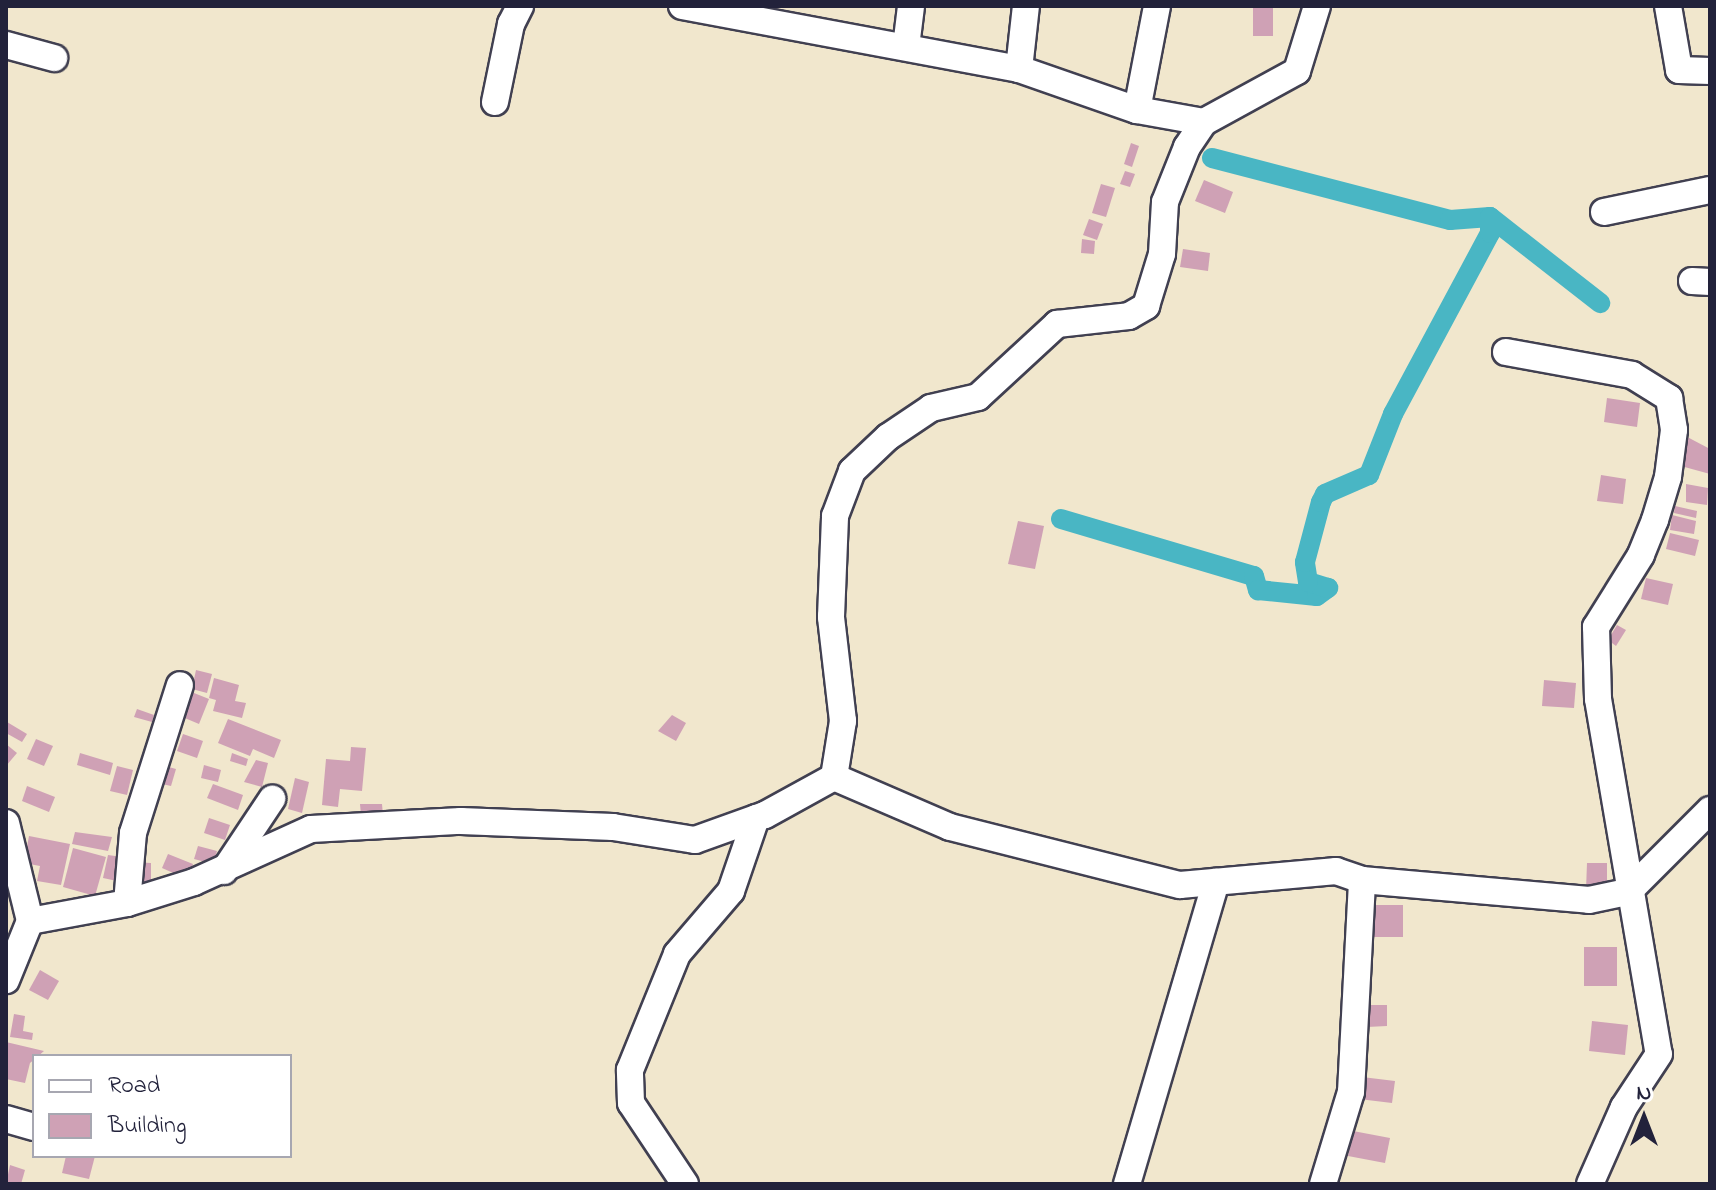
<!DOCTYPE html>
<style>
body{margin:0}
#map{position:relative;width:1716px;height:1190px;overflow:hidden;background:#f1e7cd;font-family:"Indie Flower",sans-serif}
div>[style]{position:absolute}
.canal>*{height:20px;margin:-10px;padding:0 10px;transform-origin:10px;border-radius:10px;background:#49b6c4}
.building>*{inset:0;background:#cfa1b5}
.roads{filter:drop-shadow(2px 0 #414051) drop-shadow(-2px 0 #414051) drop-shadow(0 2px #414051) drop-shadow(0 -2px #414051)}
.minor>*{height:26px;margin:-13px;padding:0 13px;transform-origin:13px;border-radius:13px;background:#fff}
span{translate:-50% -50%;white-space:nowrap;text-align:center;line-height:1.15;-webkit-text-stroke:7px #fff;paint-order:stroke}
.frame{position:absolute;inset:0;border:8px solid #22223b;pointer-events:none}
.legend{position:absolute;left:32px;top:1054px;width:260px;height:104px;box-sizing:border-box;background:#fff;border:2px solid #a7a7b1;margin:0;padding:10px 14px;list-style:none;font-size:24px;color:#22223b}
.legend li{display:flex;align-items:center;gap:16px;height:40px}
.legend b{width:40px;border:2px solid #a7a7b1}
.north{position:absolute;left:1604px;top:1078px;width:80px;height:80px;-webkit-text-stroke:6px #fff;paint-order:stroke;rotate:0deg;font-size:22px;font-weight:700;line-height:32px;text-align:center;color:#22223b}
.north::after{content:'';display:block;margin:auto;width:28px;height:36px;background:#22223b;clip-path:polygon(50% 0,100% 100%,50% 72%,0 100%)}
</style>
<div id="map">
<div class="canal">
<div style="left:1212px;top:158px;width:246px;rotate:14.6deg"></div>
<div style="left:1450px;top:220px;width:40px;rotate:-4.3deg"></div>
<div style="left:1490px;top:217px;width:140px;rotate:38deg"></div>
<div style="left:1061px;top:519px;width:201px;rotate:16.5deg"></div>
<div style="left:1254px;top:576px;width:15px;rotate:74deg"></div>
<div style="left:1258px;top:590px;width:59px;rotate:5.8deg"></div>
<div style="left:1317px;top:596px;width:14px;rotate:-36deg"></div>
<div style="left:1328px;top:588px;width:21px;rotate:-163deg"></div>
<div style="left:1308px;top:582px;width:20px;rotate:-99deg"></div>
<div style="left:1305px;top:562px;width:62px;rotate:-75.1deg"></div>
<div style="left:1321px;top:502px;width:9px;rotate:-63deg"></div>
<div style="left:1325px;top:494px;width:48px;rotate:-23.4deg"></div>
<div style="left:1369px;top:475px;width:66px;rotate:-68.5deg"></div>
<div style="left:1393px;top:414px;width:205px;rotate:-61.8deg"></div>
<div style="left:1490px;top:233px;width:16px;rotate:-90deg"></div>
</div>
<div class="building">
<div style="clip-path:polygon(1253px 6px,1273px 6px,1273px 36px,1253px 36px)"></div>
<div style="clip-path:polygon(1131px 143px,1139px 146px,1132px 167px,1124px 164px)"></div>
<div style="clip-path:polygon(1125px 171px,1135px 174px,1130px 187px,1120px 184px)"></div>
<div style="clip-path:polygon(1204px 180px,1233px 192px,1225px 213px,1195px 201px)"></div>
<div style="clip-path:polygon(1101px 184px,1115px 188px,1106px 217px,1092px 213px)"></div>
<div style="clip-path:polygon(1089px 219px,1103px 224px,1097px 240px,1083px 235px)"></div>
<div style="clip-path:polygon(1082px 239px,1095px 241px,1094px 254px,1081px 253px)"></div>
<div style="clip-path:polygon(1183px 249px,1210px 253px,1208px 271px,1180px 267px)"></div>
<div style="clip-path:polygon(1607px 398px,1640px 403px,1637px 427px,1604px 422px)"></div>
<div style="clip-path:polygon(1674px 430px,1710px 449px,1710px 474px,1670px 463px)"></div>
<div style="clip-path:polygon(1601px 475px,1626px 479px,1623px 504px,1597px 501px)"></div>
<div style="clip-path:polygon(1686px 484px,1708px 488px,1707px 505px,1686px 502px)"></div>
<div style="clip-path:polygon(1675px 506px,1697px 511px,1696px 518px,1674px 513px)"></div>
<div style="clip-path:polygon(1672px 515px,1696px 521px,1694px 534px,1670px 530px)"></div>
<div style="clip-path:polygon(1018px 521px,1044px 526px,1035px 569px,1008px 564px)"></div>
<div style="clip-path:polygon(1670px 533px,1699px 540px,1695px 556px,1666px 549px)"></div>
<div style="clip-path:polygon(1646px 578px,1673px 584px,1668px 605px,1641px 599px)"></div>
<div style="clip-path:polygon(1617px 625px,1626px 630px,1616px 646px,1608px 640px)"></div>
<div style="clip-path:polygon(196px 670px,212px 674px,207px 693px,192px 689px)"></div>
<div style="clip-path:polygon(214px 678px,239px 685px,235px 701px,246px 703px,242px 718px,213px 711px,216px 700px,209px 698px)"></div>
<div style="clip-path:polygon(1544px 680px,1576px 683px,1574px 708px,1542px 706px)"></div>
<div style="clip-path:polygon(189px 691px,209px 699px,199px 724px,180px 716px)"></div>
<div style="clip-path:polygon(137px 709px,154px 715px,152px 722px,134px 717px)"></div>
<div style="clip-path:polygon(672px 715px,686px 723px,676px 741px,658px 731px)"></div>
<div style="clip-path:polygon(228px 719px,281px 740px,274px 758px,253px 749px,250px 756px,218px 743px)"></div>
<div style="clip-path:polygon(7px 722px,27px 734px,22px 742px,6px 733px)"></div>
<div style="clip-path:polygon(183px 734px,203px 741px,197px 758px,177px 751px)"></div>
<div style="clip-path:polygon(36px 739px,53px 746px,44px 766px,27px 759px)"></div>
<div style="clip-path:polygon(6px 744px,17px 753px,6px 766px)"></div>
<div style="clip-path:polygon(351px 747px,366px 748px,362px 791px,340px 789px,338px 807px,322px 805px,326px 759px,350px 761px)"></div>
<div style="clip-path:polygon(80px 753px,113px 763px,110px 775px,77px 765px)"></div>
<div style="clip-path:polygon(232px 753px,248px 759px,246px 766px,230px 761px)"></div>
<div style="clip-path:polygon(256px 760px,268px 763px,262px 787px,244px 782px)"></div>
<div style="clip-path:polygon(158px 764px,176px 769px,171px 786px,153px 782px)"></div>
<div style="clip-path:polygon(204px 765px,221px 770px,218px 782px,201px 778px)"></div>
<div style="clip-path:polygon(117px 766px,133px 770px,127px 795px,110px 791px)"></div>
<div style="clip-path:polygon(295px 778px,309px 782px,302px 813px,288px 809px)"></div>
<div style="clip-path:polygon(213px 784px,243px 795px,238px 810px,207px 798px)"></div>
<div style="clip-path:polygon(27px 786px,55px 797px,49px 812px,22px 801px)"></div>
<div style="clip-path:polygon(360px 804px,382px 804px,383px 815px,361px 815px)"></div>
<div style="clip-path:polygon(209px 818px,230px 825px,225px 840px,204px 833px)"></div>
<div style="clip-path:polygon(75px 832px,112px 837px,108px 851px,72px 844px)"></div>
<div style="clip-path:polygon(29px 836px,70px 844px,61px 885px,37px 881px,40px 866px,24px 863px)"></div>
<div style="clip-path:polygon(198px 846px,217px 851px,213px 864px,194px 859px)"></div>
<div style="clip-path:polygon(73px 848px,106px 857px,95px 896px,63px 887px)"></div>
<div style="clip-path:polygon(168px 854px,193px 864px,187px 879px,162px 868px)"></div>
<div style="clip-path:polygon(108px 855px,122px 857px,117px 881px,103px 878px)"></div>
<div style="clip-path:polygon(133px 862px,151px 863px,151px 884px,133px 884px)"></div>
<div style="clip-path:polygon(1587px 863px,1607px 863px,1607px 890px,1586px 890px)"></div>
<div style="clip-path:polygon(1373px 905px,1403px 905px,1403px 937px,1374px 937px)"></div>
<div style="clip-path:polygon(1584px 947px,1617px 947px,1617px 986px,1584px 986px)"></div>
<div style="clip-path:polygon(40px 970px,59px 981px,48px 1000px,29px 990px)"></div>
<div style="clip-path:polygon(1366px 1005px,1387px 1005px,1387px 1026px,1367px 1027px)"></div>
<div style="clip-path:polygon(14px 1014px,25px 1016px,23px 1031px,33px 1033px,32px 1040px,10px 1037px)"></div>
<div style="clip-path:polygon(1592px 1021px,1628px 1025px,1625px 1055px,1589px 1051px)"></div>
<div style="clip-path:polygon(6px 1042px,44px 1051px,30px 1063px,25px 1083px,6px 1079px)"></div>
<div style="clip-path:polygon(1362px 1077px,1395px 1081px,1392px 1103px,1359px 1099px)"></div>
<div style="clip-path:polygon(1353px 1131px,1390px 1138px,1385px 1163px,1348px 1156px)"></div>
<div style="clip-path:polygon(66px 1156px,95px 1156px,89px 1179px,62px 1173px)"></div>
<div style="clip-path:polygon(10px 1165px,25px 1170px,21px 1184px,6px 1184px)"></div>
</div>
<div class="roads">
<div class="minor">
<div style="left:682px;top:6px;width:343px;rotate:10.6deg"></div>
<div style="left:1019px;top:69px;width:125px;rotate:19.2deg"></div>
<div style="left:1137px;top:110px;width:68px;rotate:10.2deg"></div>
<div style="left:1668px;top:6px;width:65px;rotate:80.2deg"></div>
<div style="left:1679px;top:70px;width:31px;rotate:2deg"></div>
<div style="left:6px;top:45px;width:50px;rotate:15.2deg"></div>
<div style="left:906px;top:47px;width:41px;rotate:-83deg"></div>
<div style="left:1019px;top:69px;width:63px;rotate:-83.7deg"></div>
<div style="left:495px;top:102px;width:80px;rotate:-78.4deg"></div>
<div style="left:511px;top:24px;width:20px;rotate:-63deg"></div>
<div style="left:1137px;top:110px;width:106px;rotate:-79.1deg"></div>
<div style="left:1604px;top:212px;width:108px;rotate:-11.7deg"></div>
<div style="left:1692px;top:281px;width:18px;rotate:3deg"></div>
<div style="left:1506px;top:352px;width:128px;rotate:10.3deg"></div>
<div style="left:1632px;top:375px;width:44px;rotate:31.9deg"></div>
<div style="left:1669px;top:398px;width:32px;rotate:81deg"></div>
<div style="left:1674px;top:430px;width:47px;rotate:97.3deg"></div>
<div style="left:1668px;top:477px;width:45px;rotate:106.8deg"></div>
<div style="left:1655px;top:520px;width:38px;rotate:112deg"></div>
<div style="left:1641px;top:555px;width:85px;rotate:122deg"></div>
<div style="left:1596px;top:627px;width:72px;rotate:88.4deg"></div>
<div style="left:1598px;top:699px;width:360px;rotate:80.3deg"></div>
<div style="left:1659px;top:1054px;width:64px;rotate:123.4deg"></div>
<div style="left:1624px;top:1107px;width:84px;rotate:113.8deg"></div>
<div style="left:834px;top:777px;width:57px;rotate:-80.9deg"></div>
<div style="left:843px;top:721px;width:105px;rotate:-96.6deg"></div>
<div style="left:831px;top:617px;width:101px;rotate:-87.7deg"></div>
<div style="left:835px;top:516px;width:48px;rotate:-69.3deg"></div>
<div style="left:852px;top:471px;width:50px;rotate:-43.4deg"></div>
<div style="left:888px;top:437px;width:52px;rotate:-34deg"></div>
<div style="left:931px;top:408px;width:48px;rotate:-13.2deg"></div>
<div style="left:978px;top:397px;width:108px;rotate:-42.7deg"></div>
<div style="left:1057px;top:324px;width:72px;rotate:-6.3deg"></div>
<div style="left:1129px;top:316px;width:20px;rotate:-30deg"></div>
<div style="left:1146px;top:306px;width:54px;rotate:-72.9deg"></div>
<div style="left:1162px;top:254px;width:52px;rotate:-86.7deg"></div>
<div style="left:1165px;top:202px;width:59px;rotate:-68.2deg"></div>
<div style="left:1187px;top:147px;width:30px;rotate:-56deg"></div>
<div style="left:1204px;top:122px;width:106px;rotate:-28.7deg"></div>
<div style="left:1297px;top:71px;width:68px;rotate:-72.9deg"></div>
<div style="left:6px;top:823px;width:101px;rotate:76.2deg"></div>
<div style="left:30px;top:921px;width:64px;rotate:112.1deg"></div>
<div style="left:224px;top:871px;width:87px;rotate:-56.3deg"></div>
<div style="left:127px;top:903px;width:70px;rotate:-85.1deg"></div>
<div style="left:133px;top:833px;width:155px;rotate:-72.4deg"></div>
<div style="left:30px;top:921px;width:99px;rotate:-10.5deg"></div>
<div style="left:127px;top:903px;width:70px;rotate:-17.4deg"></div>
<div style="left:194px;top:882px;width:128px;rotate:-24.4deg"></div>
<div style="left:311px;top:829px;width:150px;rotate:-3.1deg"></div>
<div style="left:461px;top:821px;width:152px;rotate:2.3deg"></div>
<div style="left:613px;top:827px;width:83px;rotate:9deg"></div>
<div style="left:695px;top:840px;width:74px;rotate:-19.7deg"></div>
<div style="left:765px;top:815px;width:79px;rotate:-28.8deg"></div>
<div style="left:834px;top:777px;width:126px;rotate:23.3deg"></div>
<div style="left:950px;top:827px;width:237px;rotate:14.2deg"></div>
<div style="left:1180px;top:885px;width:157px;rotate:-5.1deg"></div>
<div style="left:1336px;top:871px;width:28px;rotate:19deg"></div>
<div style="left:1362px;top:880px;width:228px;rotate:5deg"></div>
<div style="left:1589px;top:900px;width:40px;rotate:-12deg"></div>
<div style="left:1628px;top:892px;width:116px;rotate:-45deg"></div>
<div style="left:6px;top:1119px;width:29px;rotate:16deg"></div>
<div style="left:685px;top:1184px;width:97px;rotate:-123.7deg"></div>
<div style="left:631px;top:1103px;width:33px;rotate:-92deg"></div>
<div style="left:630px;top:1070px;width:125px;rotate:-67.9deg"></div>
<div style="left:677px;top:954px;width:83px;rotate:-49.4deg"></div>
<div style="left:731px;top:891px;width:77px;rotate:-71.1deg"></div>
<div style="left:1127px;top:1184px;width:315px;rotate:-73.6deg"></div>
<div style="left:1323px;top:1184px;width:96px;rotate:-73.1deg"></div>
<div style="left:1351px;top:1092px;width:212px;rotate:-87deg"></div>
</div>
</div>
<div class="frame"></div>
<ul class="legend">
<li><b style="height:10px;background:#fff"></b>Road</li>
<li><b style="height:22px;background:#cfa1b5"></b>Building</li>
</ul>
<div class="north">N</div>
</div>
